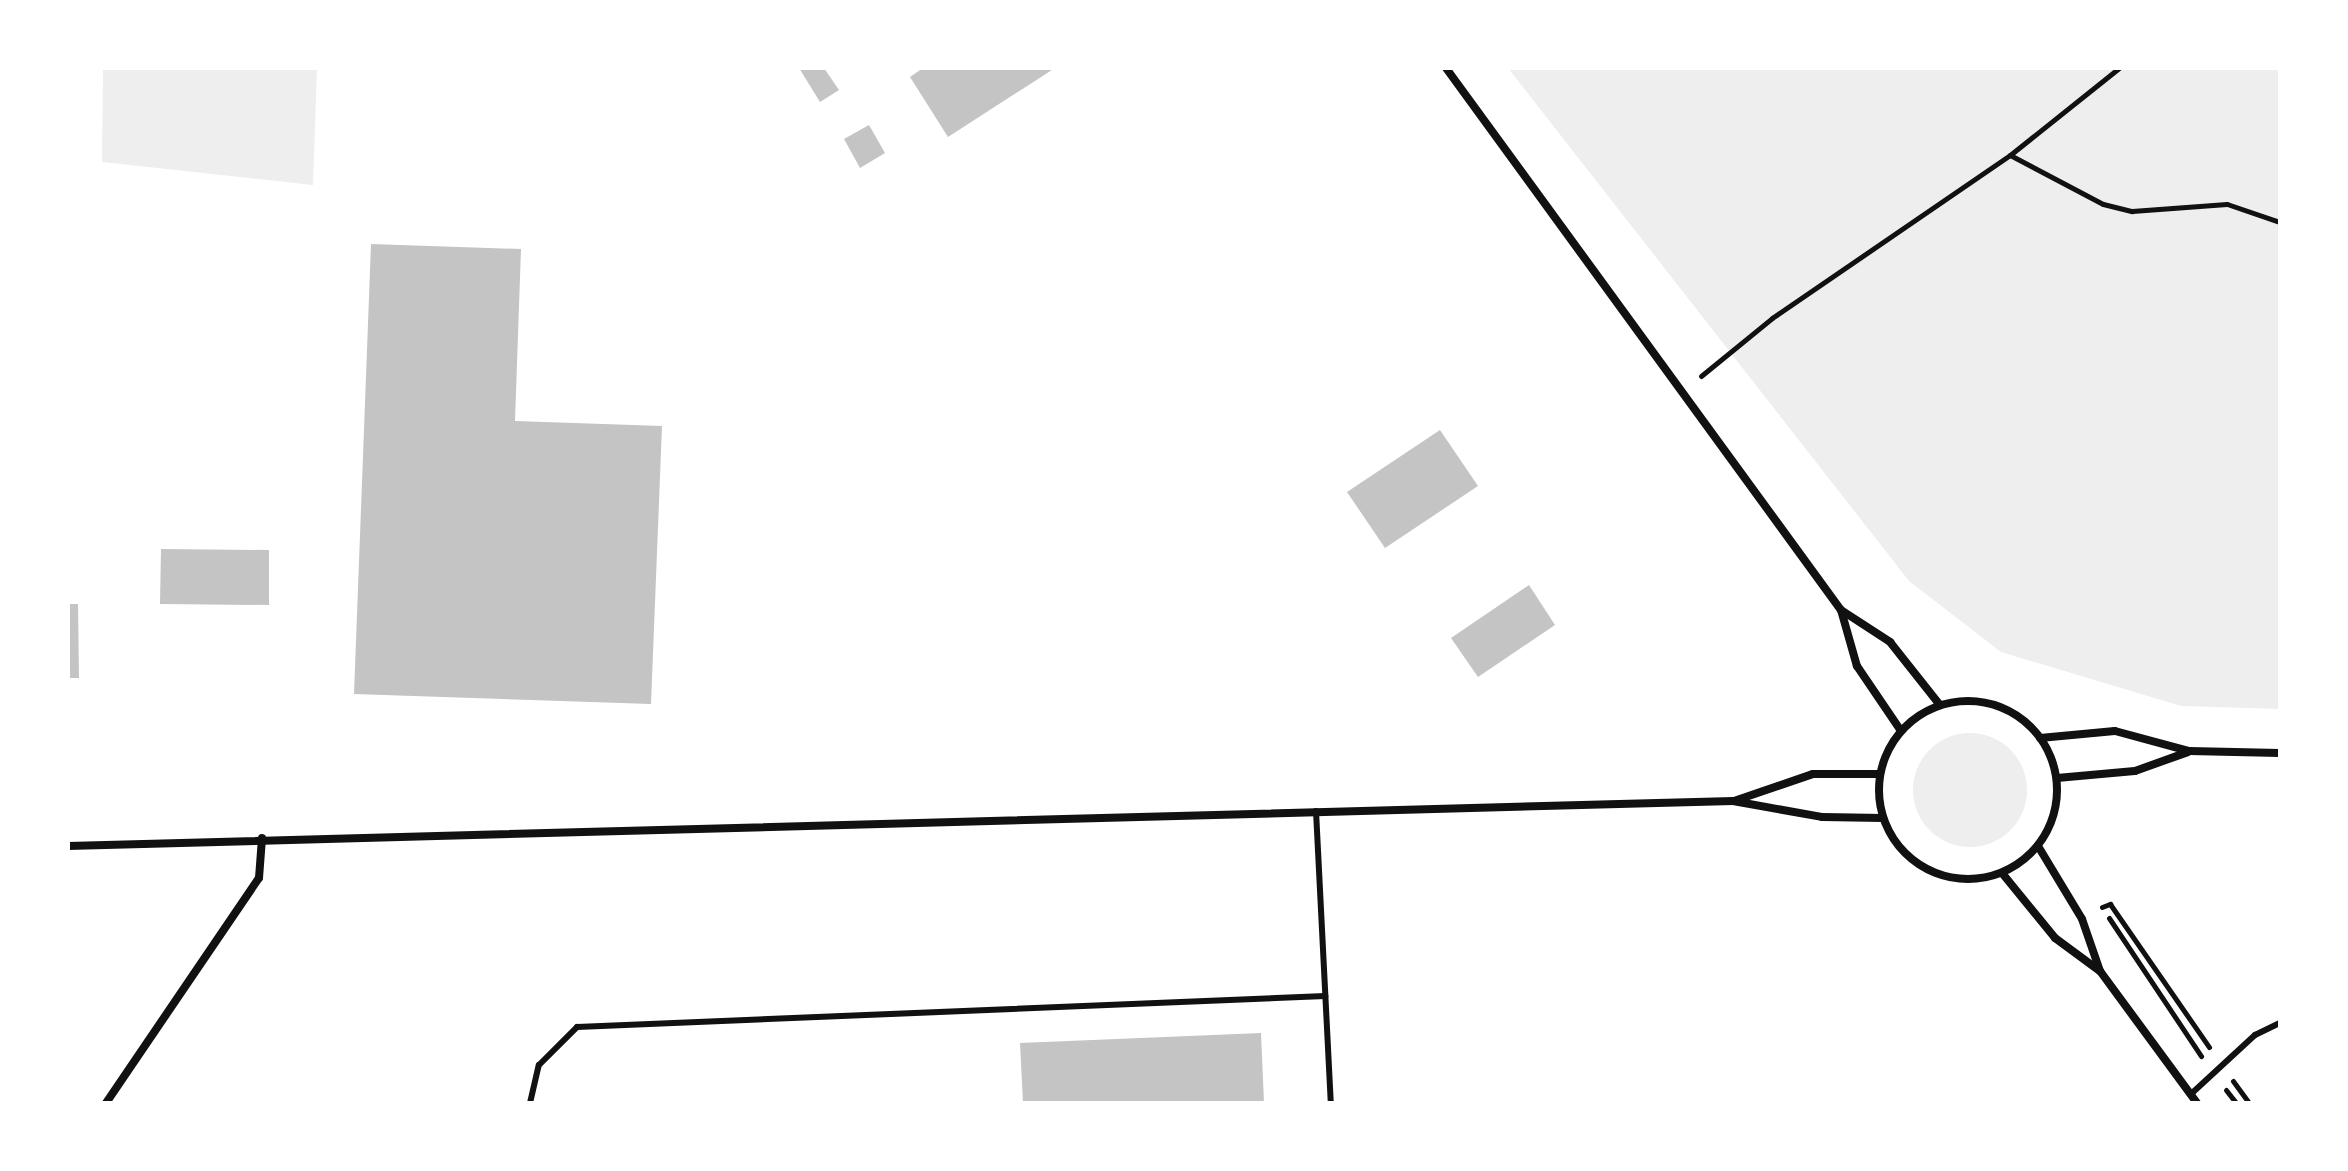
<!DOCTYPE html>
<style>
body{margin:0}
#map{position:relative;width:2348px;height:1171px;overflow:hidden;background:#fff;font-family:Figtree,sans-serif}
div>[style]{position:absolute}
.green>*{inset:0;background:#eee}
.round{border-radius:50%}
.building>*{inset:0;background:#c4c4c4}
.path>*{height:5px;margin:-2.5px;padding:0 2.5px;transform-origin:2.5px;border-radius:2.5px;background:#111}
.service>*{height:6px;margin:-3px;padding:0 3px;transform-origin:3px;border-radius:3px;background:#111}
.minor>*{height:8px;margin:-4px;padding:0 4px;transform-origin:4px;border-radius:4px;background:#111}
.minor>.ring{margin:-4px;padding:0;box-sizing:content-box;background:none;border:8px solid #111;border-radius:50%}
span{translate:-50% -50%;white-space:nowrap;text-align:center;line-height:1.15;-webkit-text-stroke:7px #fff;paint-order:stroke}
.frame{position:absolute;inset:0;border:70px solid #fff;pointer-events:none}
</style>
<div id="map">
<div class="green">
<div style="clip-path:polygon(70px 68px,317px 68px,313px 185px,102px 162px,103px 70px)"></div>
<div style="clip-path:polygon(1508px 68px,2280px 68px,2280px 709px,2181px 706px,2001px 652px,1909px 581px)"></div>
<div class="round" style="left:1913px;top:733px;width:114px;height:114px"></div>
</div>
<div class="building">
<div style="clip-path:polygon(799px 68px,824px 68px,839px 90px,820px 102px)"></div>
<div style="clip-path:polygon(923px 68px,1055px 68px,948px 137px,910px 77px)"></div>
<div style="clip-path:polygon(869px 125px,885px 153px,860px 168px,844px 139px)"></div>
<div style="clip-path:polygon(371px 244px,521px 249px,515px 421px,662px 426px,651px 704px,354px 694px)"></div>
<div style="clip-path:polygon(1440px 430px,1478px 486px,1385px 548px,1347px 492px)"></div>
<div style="clip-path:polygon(161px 549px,269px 550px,269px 605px,160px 604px)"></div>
<div style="clip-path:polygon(1529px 585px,1555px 625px,1478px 677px,1451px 638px)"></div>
<div style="clip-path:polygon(68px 604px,78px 604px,79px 678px,68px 678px)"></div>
<div style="clip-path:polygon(1261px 1033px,1264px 1103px,1023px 1103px,1020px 1043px)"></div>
</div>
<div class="path">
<div style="left:2010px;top:155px;width:105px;rotate:27.8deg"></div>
<div style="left:2103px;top:204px;width:30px;rotate:14deg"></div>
<div style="left:2132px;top:211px;width:95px;rotate:-4.2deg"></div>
<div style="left:2227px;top:204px;width:56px;rotate:18.8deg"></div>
<div style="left:1701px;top:376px;width:92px;rotate:-39.2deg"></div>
<div style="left:1772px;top:318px;width:288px;rotate:-34.4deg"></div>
<div style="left:2010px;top:155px;width:139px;rotate:-38.6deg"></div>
<div style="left:2102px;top:907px;width:9px;rotate:-21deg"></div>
<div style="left:2110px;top:904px;width:174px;rotate:55.3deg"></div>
<div style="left:2109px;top:918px;width:166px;rotate:56.3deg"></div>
<div style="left:2233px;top:1081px;width:27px;rotate:54deg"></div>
<div style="left:2226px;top:1090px;width:16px;rotate:52deg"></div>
</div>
<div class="service">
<div style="left:1316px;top:811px;width:292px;rotate:87.1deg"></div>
<div style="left:2191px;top:1094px;width:87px;rotate:-42.7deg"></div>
<div style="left:2255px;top:1035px;width:28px;rotate:-26deg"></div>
<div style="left:530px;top:1103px;width:39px;rotate:-77deg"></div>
<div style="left:539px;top:1065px;width:54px;rotate:-45deg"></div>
<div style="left:577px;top:1027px;width:749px;rotate:-2.37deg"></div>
</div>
<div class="minor">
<div style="left:1446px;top:68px;width:671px;rotate:53.92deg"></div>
<div style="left:1841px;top:610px;width:58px;rotate:74.1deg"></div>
<div style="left:1857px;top:666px;width:78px;rotate:55.9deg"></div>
<div style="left:1841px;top:610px;width:59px;rotate:33.1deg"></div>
<div style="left:1890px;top:642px;width:80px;rotate:51.6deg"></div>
<div class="ring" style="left:1879px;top:701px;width:170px;height:170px"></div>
<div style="left:2040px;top:738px;width:75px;rotate:-5.3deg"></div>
<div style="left:2115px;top:731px;width:77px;rotate:15.1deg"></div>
<div style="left:2189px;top:751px;width:91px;rotate:1.3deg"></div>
<div style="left:2057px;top:778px;width:78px;rotate:-5.1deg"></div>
<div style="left:2135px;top:771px;width:56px;rotate:-19.7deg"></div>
<div style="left:1734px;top:801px;width:83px;rotate:-18.9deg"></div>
<div style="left:1813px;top:774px;width:67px"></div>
<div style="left:68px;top:846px;width:1666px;rotate:-1.55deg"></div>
<div style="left:1733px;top:801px;width:90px;rotate:10.2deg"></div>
<div style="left:1822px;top:817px;width:61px;rotate:0.9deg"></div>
<div style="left:2038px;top:846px;width:85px;rotate:58.9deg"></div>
<div style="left:2082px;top:919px;width:55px;rotate:70.9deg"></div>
<div style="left:2100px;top:971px;width:164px;rotate:53.7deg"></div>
<div style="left:2002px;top:873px;width:84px;rotate:50.8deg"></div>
<div style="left:2055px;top:938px;width:56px;rotate:36.3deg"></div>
<div style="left:106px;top:1103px;width:272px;rotate:-55.8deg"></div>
<div style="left:259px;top:878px;width:40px;rotate:-85.7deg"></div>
</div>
<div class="frame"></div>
</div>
